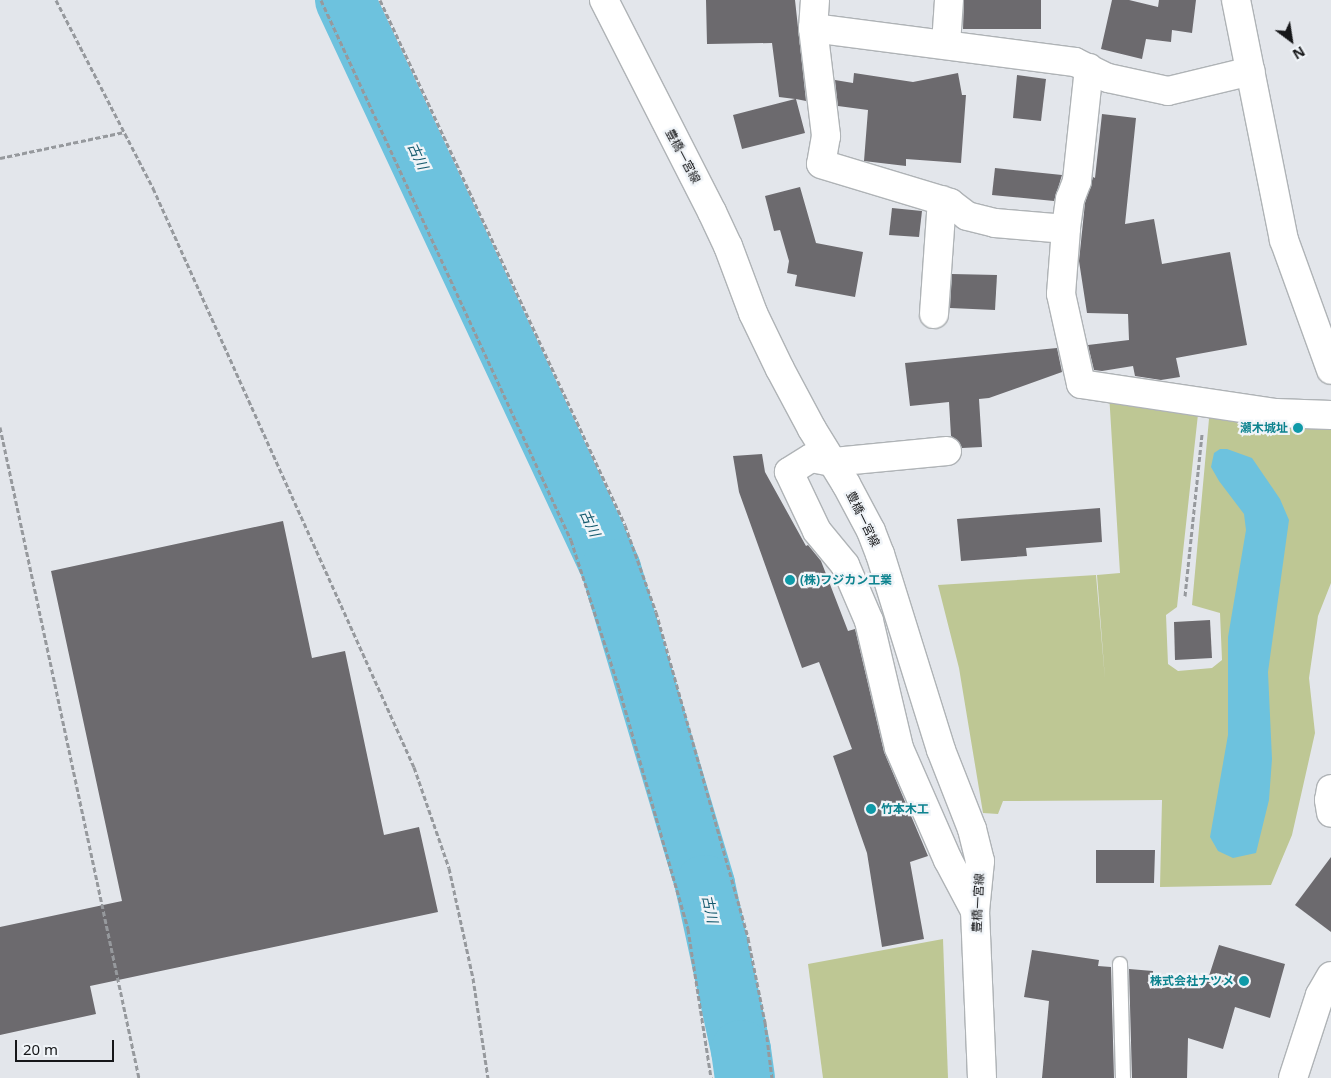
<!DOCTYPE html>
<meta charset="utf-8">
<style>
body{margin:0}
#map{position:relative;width:1331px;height:1078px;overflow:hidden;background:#e3e6eb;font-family:"Noto Sans","Noto Sans JP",sans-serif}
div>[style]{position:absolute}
.green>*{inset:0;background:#bec794}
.water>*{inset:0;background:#6dc2de}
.river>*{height:60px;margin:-30px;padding:0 30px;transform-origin:30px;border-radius:30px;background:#6dc2de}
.building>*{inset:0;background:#6c6a6e}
.path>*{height:3px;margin-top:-1.5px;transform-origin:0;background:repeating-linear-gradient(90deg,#96999d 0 5px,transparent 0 7.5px)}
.roads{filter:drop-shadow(1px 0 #afb3b6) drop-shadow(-1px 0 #afb3b6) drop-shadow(0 1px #afb3b6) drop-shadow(0 -1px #afb3b6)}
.lane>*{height:14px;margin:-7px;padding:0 7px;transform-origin:7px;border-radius:7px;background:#fff}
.street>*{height:28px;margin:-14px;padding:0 14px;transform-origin:14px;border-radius:14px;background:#fff}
.secondary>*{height:28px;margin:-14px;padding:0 14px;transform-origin:14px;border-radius:14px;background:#fff}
.dots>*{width:14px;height:14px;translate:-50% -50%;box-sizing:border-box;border:2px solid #f0f4f8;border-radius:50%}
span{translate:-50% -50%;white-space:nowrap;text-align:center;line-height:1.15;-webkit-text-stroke:4.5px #f0f4f8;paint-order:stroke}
.street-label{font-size:12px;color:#161719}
.culture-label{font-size:12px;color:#0d838f;font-weight:700}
.right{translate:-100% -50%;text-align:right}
.left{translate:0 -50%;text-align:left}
.water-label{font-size:14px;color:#165b6f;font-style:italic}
.north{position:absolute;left:1266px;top:15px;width:50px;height:50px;-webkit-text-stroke:4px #f0f4f8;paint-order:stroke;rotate:149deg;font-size:14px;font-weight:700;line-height:20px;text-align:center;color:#161719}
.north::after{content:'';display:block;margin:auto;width:18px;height:22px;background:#161719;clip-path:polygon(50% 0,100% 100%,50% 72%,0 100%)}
.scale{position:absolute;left:15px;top:1040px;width:99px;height:22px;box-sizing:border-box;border:2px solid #161719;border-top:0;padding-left:6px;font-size:15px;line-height:18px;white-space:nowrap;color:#161719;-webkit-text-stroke:4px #f0f4f8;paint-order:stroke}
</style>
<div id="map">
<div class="green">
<div style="clip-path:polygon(1109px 393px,1199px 405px,1177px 607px,1166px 615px,1168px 664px,1178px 671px,1212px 668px,1222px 660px,1220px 613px,1192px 605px,1210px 408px,1331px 427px,1331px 583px,1318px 616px,1309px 678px,1315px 733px,1292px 835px,1271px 885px,1160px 887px,1162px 800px,1003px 801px,998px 814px,983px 813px,959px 668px,938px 585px,1096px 575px,1105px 679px,1097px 575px,1120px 573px)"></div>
<div style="clip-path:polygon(943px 939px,948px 1078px,823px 1078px,808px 964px)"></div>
</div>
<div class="water">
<div style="clip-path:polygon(1220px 449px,1227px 449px,1252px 458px,1280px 499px,1289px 520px,1268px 672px,1272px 759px,1269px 800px,1256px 853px,1233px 858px,1218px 851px,1210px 837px,1228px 735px,1228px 637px,1246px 530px,1244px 514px,1219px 481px,1211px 467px,1214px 453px)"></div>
</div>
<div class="river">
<div style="left:345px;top:0;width:628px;rotate:64.94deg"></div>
<div style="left:611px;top:569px;width:330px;rotate:73.4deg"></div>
<div style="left:705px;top:885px;width:169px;rotate:77.7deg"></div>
<div style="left:741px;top:1050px;width:28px;rotate:82deg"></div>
</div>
<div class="building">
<div style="clip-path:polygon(706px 0,795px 0,806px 101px,796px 99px,805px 133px,742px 149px,733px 115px,795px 99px,779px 97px,772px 43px,707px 44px)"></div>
<div style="clip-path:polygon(964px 0,1041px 0,1041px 29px,963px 29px)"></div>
<div style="clip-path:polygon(1112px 0,1129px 0,1158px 7px,1159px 0,1196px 0,1192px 33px,1172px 30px,1171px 42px,1146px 39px,1142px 59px,1101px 49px)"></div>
<div style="clip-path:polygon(854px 73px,913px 82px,958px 73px,962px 95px,966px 95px,961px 163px,906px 159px,906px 166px,864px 161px,868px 110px,838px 106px,835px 80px,853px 83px)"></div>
<div style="clip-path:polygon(1017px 75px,1046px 79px,1041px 121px,1013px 118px)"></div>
<div style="clip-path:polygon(1102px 114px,1136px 118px,1125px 224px,1154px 219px,1162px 264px,1230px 252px,1247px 345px,1176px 358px,1180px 377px,1161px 380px,1135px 376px,1133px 366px,1102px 371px,1094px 370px,1088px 345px,1129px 340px,1128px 314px,1087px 313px,1079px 261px,1085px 203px,1093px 177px,1095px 178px)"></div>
<div style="clip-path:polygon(995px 168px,1062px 175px,1054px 201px,992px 195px)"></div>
<div style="clip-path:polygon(800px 187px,816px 243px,863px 252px,855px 297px,795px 286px,797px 275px,787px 273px,789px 261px,780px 230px,774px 231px,765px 196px)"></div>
<div style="clip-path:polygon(892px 208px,922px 211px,919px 237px,889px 235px)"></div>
<div style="clip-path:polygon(952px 274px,997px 275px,995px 310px,950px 308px)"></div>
<div style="clip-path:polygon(1057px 348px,1062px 372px,989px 398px,979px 399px,982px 447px,962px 448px,959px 442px,951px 436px,949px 402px,910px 406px,905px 363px)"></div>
<div style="clip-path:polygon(762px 454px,765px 472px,806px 546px,808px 545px,821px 561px,848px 631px,855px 629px,884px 752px,928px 856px,910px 862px,924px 939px,882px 947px,867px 853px,833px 756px,852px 749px,819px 662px,802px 668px,739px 492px,733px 456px)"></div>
<div style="clip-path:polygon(1100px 508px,1102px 542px,1026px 548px,1027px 556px,961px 561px,957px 519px)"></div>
<div style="clip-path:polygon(283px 521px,312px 658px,345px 651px,384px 835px,419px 827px,438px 912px,90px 986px,96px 1014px,0 1035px,0 927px,122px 901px,51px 571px)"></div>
<div style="clip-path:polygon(1210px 620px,1212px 658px,1175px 660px,1174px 622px)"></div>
<div style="clip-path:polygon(1096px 850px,1155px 850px,1154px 883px,1096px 883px)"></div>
<div style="clip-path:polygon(1331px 857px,1331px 932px,1295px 905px)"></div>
<div style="clip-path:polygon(1219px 945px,1285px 964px,1270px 1018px,1235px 1007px,1223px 1049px,1188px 1038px,1187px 1078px,1132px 1078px,1129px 969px,1153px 971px,1153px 974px,1208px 979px)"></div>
<div style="clip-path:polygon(1032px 950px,1099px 960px,1098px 966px,1111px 967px,1114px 1078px,1042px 1078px,1049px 1001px,1024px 997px)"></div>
</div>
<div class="path">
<div style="left:56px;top:0;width:212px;rotate:62.7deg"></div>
<div style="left:153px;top:188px;width:635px;rotate:65.74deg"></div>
<div style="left:414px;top:767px;width:107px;rotate:70.9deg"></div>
<div style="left:449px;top:868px;width:113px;rotate:77.7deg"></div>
<div style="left:473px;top:978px;width:101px;rotate:81.5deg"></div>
<div style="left:321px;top:0;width:595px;rotate:65.16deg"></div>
<div style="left:571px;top:540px;width:156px;rotate:72deg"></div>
<div style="left:619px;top:688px;width:251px;rotate:74deg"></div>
<div style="left:688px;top:929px;width:151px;rotate:81.2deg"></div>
<div style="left:380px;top:0;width:579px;rotate:64.98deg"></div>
<div style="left:625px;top:525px;width:92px;rotate:70.4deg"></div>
<div style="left:656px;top:612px;width:339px;rotate:74.2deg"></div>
<div style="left:748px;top:938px;width:86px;rotate:78.6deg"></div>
<div style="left:765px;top:1022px;width:56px;rotate:82.9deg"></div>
<div style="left:0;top:158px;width:127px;rotate:-11.8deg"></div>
<div style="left:0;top:427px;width:666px;rotate:77.95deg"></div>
<div style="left:1185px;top:596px;width:164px;rotate:-84deg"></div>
</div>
<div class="roads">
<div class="lane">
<div style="left:1120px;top:964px;width:114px;rotate:88.5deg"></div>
</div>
<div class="street">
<div style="left:815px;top:0;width:28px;rotate:94deg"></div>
<div style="left:813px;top:28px;width:264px;rotate:7.4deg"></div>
<div style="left:1075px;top:62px;width:37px;rotate:26deg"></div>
<div style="left:1108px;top:78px;width:61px;rotate:12.2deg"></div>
<div style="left:1168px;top:91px;width:85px;rotate:-13.5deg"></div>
<div style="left:1236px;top:0;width:245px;rotate:78.7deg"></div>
<div style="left:1284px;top:240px;width:138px;rotate:70.1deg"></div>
<div style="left:813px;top:28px;width:109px;rotate:83.1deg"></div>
<div style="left:826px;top:136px;width:28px;rotate:100deg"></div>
<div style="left:821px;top:164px;width:135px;rotate:16.8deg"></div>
<div style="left:950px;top:203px;width:21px;rotate:37deg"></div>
<div style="left:967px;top:216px;width:29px;rotate:14deg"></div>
<div style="left:995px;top:223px;width:71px;rotate:4.8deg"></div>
<div style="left:946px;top:44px;width:44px;rotate:-86.1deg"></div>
<div style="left:1089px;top:68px;width:114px;rotate:96.1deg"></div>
<div style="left:1077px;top:181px;width:19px;rotate:111deg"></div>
<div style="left:1070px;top:199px;width:30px;rotate:98deg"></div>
<div style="left:1066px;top:229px;width:65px;rotate:94.4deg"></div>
<div style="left:1061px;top:294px;width:92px;rotate:77.5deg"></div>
<div style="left:1081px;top:384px;width:197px;rotate:8.5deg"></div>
<div style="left:1276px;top:413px;width:55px;rotate:2.1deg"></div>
<div style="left:934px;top:314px;width:114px;rotate:-86deg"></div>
<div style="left:947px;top:451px;width:116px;rotate:174.5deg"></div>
<div style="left:832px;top:462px;width:21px;rotate:-169deg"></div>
<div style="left:811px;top:458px;width:26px;rotate:148deg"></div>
<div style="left:789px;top:472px;width:65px;rotate:64.6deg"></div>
<div style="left:817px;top:531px;width:44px;rotate:50.5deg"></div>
<div style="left:845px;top:565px;width:61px;rotate:66.8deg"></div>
<div style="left:869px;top:621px;width:130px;rotate:76.7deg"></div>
<div style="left:899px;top:748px;width:122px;rotate:66.4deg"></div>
<div style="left:948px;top:860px;width:58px;rotate:62.1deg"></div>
<div style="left:1331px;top:789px;width:11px;rotate:100deg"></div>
<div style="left:1329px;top:800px;width:13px;rotate:81deg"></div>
<div style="left:1293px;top:1078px;width:87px;rotate:-72deg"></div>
<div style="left:1320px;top:995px;width:22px;rotate:-60deg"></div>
</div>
<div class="secondary">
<div style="left:604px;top:0;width:238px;rotate:63deg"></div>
<div style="left:712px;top:212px;width:38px;rotate:65deg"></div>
<div style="left:728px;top:246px;width:72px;rotate:69.5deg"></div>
<div style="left:753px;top:313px;width:62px;rotate:64.3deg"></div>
<div style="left:780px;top:369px;width:68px;rotate:61.9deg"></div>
<div style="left:812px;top:429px;width:65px;rotate:58.3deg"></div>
<div style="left:846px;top:484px;width:53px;rotate:62deg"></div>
<div style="left:871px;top:531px;width:25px;rotate:69deg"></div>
<div style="left:880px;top:554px;width:205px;rotate:72.7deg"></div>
<div style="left:941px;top:750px;width:85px;rotate:68.6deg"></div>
<div style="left:972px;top:829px;width:33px;rotate:76deg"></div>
<div style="left:980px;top:861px;width:50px;rotate:95.7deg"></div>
<div style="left:975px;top:911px;width:167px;rotate:87.6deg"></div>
</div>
</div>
<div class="dots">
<div style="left:1298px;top:428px;background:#0f9aa8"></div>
<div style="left:790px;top:580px;background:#0f9aa8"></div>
<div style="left:871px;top:809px;background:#0f9aa8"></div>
<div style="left:1244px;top:981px;background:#0f9aa8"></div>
</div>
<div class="street-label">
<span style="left:683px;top:156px;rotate:62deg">豊橋一宮線</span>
<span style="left:863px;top:519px;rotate:64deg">豊橋一宮線</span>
<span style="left:978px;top:903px;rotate:-87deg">豊橋一宮線</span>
</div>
<div class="culture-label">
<span class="right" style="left:1288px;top:428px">瀬木城址</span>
<span class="left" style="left:800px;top:580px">(株)フジカン工業</span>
<span class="left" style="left:881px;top:809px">竹本木工</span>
<span class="right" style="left:1234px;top:981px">株式会社ナツメ</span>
</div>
<div class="water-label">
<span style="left:418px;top:156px;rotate:65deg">古川</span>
<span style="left:590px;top:523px;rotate:65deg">古川</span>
<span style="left:710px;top:909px;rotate:78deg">古川</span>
</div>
<div class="north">N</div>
<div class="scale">20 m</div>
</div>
